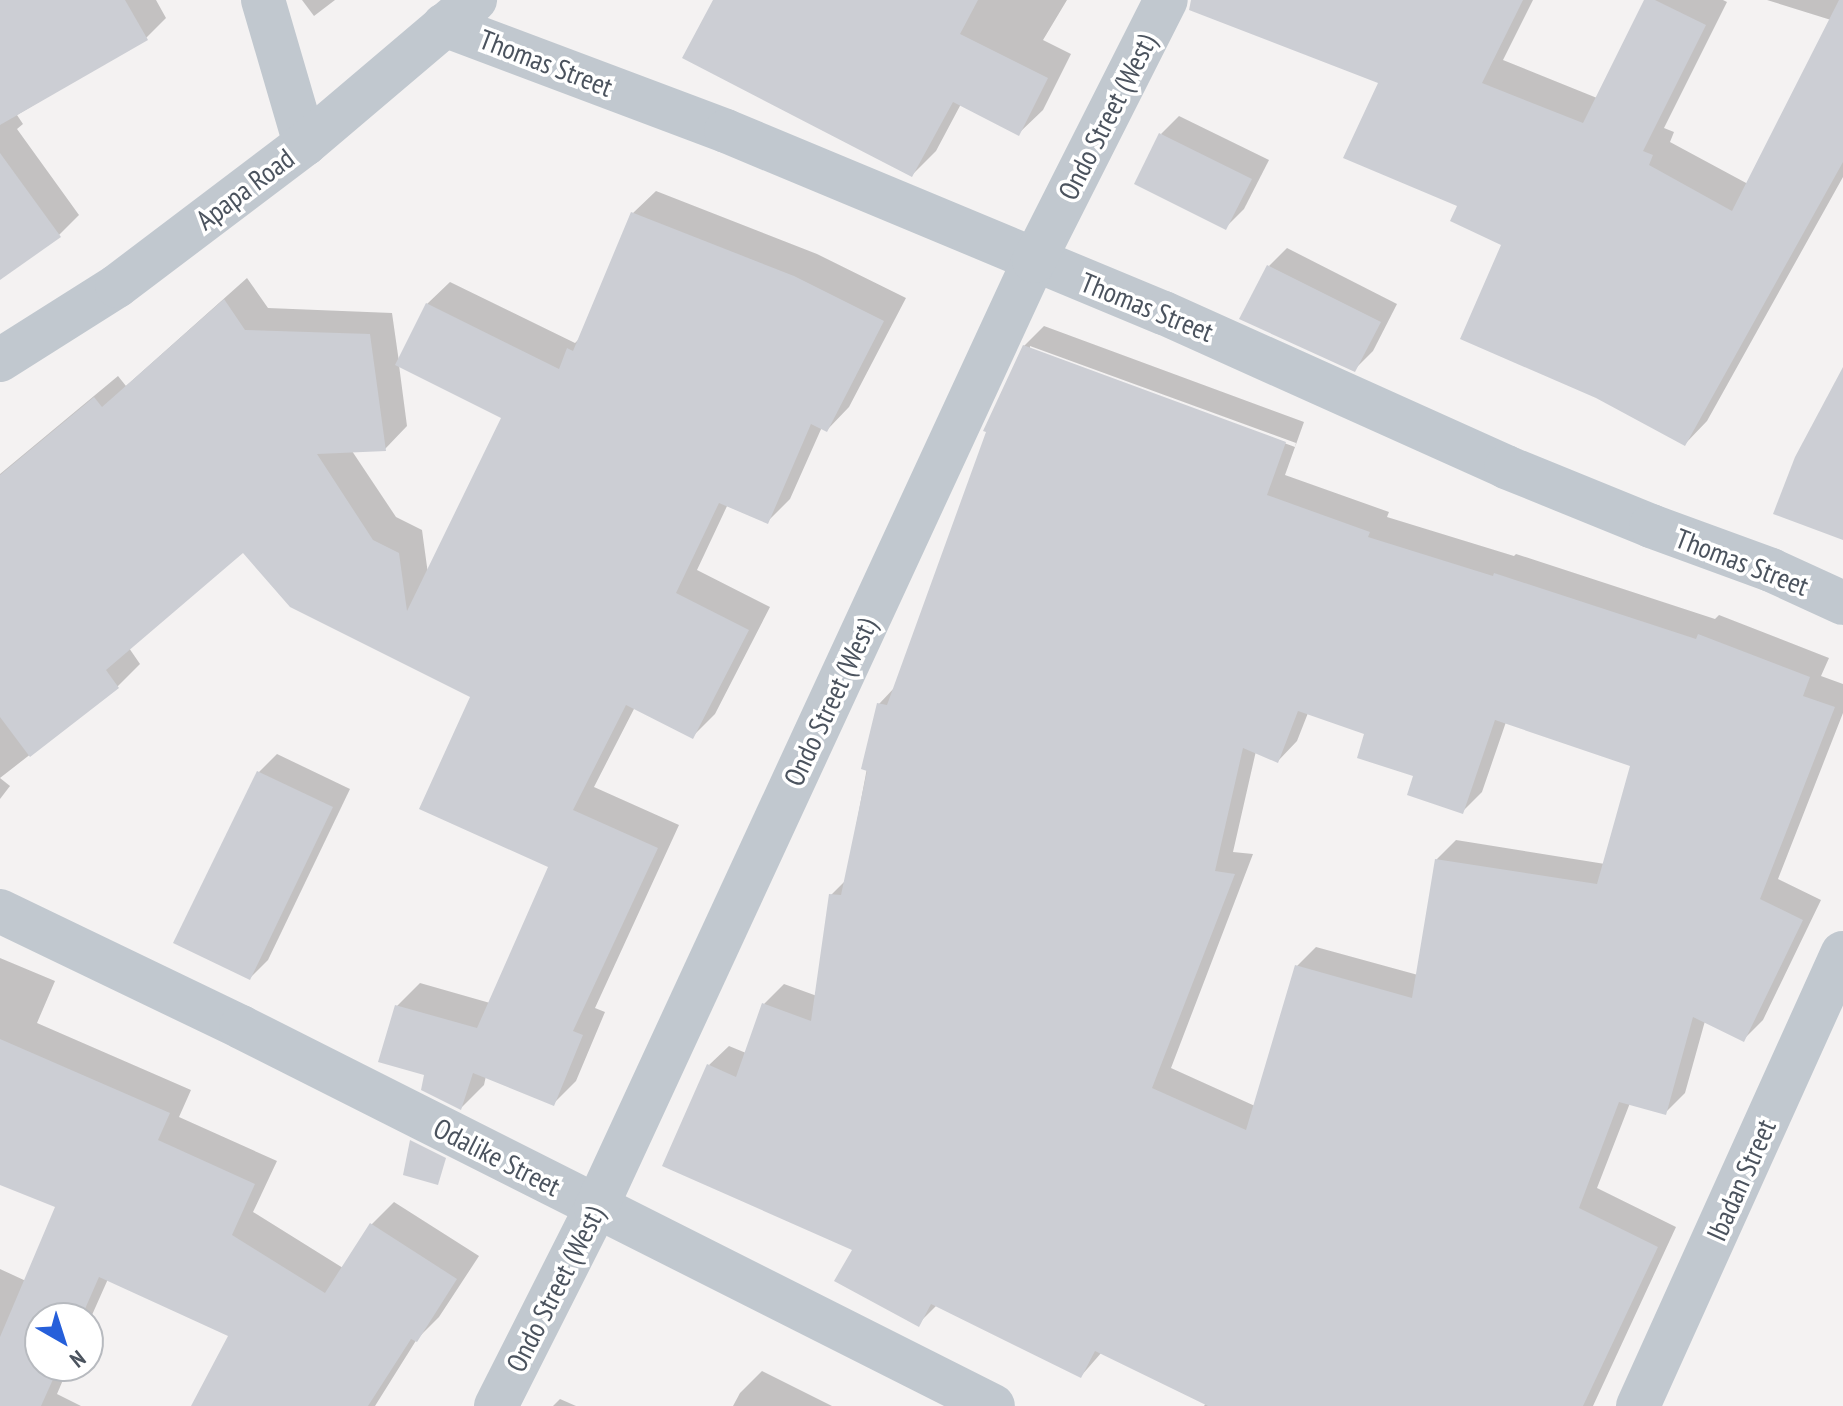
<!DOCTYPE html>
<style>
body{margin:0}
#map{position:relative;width:1843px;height:1406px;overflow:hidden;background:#f4f2f2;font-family:"PT Sans Narrow",sans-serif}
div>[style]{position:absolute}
.shadow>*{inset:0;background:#0003}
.building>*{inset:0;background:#ccced4}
.minor>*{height:44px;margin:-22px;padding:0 22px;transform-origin:22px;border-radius:22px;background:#c1c8cf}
span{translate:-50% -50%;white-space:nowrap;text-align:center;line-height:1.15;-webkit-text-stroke:7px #fff;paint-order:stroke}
.street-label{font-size:28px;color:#4b535e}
.north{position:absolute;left:24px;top:1302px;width:80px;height:80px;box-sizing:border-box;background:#fff;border:2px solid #b7babf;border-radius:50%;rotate:141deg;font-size:22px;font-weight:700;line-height:32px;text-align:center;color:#4b535e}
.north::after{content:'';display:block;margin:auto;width:28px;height:36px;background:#265fda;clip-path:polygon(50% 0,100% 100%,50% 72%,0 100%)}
</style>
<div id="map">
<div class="shadow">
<div style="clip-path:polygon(0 0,156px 0,166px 18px,146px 38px,17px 115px,23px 124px,17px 129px,79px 215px,59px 235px,0 277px)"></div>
<div style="clip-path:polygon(302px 0,335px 0,314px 16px)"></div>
<div style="clip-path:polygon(715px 0,1067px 0,1043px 40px,1071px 54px,1043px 110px,1019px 133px,961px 104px,936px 151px,912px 175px)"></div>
<div style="clip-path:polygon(1235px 0,1533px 0,1503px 60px,1597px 98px,1646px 0,1723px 0,1727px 2px,1664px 128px,1674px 132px,1670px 142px,1748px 184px,1831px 20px,1767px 0,1843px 0,1843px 177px,1707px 421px,1685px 444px,1504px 244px,1460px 205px,1380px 82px)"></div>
<div style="clip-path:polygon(1179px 116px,1269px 160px,1244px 209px,1226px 227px,1161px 134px)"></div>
<div style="clip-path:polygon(evenodd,656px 191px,817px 254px,906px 298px,849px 407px,827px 430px,822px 427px,790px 499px,768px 521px,728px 504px,697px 570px,770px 607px,715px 714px,693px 736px,635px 707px,594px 787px,679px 825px,595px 1008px,605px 1012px,576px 1081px,553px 1104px,486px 1076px,484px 1085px,461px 1108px,426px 1074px,397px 1006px,420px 983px,490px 1003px,550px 866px,473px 696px,243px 551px,129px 648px,140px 664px,118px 686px,0 778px,0 474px,118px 376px,126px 386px,247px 278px,268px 308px,392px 313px,399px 362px,427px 304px,450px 282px,575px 343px,581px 337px,633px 213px,656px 191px,399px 365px,504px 418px,428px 574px,422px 530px,396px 517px,352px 451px,385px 449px,407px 426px,399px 365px)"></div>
<div style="clip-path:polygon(1287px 248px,1397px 304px,1373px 351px,1355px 369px,1269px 266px)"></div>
<div style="clip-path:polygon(evenodd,1044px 326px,1304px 422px,1285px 475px,1389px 512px,1387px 517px,1514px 556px,1516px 554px,1715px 619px,1719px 615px,1829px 658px,1821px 676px,1843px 684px,1843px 713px,1778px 879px,1821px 900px,1763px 1020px,1743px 1040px,1705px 1021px,1685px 1093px,1666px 1112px,1630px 1103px,1597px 1188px,1676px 1227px,1593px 1406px,1204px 1406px,1206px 1403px,1102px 1352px,1081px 1376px,937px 1305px,918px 1324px,709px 1065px,729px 1046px,746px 1053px,764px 1004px,784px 984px,817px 996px,831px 895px,846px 880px,879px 704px,896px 686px,1024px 346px,1044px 326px,1030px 346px,1296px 443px,1295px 447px,1030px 350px,1030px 346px,1044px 326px,1308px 713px,1366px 733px,1462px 812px,1482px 792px,1506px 722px,1632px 765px,1605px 864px,1456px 840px,1436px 860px,1418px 975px,1316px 947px,1297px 966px,1255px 1106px,1171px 1068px,1253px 854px,1233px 852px,1256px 751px,1278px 761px,1297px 741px,1308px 713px)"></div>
<div style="clip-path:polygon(277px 754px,350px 789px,268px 960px,250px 978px,259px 772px)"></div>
<div style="clip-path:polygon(0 778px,10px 786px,0 799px)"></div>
<div style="clip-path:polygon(0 958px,55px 981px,37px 1023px,191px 1090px,179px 1117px,277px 1161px,253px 1212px,343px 1268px,371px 1225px,394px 1202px,479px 1256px,439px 1317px,417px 1339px,375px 1406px,193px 1406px,231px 1335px,108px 1279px,88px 1324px,88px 1318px,40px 1318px,40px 1366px,69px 1366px,57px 1394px,81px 1406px,0 1406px,0 1269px,26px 1281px,58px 1206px,0 1162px)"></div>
<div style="clip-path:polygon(762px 1371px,832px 1406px,733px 1406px,740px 1393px)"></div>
<div style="clip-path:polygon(560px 1399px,576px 1406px,553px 1406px)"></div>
</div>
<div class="building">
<div style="clip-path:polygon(0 0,125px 0,148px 40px,0 125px)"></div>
<div style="clip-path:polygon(713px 0,978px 0,960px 34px,1048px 78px,1019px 136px,953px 102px,912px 177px,682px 58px)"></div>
<div style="clip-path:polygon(1191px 0,1523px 0,1482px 83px,1583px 123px,1644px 0,1655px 0,1706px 25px,1643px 151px,1653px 155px,1649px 165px,1732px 211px,1839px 0,1843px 0,1843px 162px,1685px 446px,1596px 398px,1460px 339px,1501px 245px,1450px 221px,1457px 206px,1343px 158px,1378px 83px,1189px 10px)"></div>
<div style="clip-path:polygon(1159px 133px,1252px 179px,1226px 230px,1134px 184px)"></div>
<div style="clip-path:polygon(0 153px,61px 237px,0 280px)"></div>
<div style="clip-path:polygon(631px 212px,794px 276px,884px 321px,827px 432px,811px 424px,768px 524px,719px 503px,676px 593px,749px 630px,693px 739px,626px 705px,573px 810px,658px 848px,573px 1031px,583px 1035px,554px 1106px,473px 1073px,461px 1110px,421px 1090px,424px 1075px,378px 1062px,395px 1005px,477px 1028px,548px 867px,419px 809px,470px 697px,290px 607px,243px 553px,106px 670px,119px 688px,30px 757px,0 717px,0 475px,94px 397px,102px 407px,224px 299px,245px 330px,370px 334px,386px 451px,317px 454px,373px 540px,399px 553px,407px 611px,501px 418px,395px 365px,426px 303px,559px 369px,567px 348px,573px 351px)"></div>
<div style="clip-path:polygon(1267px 265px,1381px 322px,1355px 372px,1239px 319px)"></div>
<div style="clip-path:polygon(evenodd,1023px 345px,1286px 442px,1267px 495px,1370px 532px,1368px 537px,1493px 576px,1494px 573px,1696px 639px,1698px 634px,1810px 677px,1803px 696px,1835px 707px,1760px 899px,1803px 920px,1744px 1042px,1693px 1017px,1666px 1115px,1619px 1102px,1579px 1208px,1658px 1247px,1583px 1406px,1208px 1406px,1095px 1351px,1081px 1378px,931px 1304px,919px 1327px,834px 1281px,852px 1250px,662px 1166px,707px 1064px,736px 1077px,762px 1003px,811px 1021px,829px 894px,841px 895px,867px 771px,861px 769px,877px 703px,887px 705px,986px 432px,983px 431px,1023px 345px,1298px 711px,1364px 734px,1357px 758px,1413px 776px,1407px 795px,1463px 814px,1495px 720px,1630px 766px,1597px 884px,1435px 859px,1412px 998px,1295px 965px,1246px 1130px,1152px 1088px,1235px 874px,1215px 871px,1243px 748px,1278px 763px,1298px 711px)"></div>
<div style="clip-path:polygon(1843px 367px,1843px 540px,1773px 514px,1795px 457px)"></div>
<div style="clip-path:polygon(257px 771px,333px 807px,250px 980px,173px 943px)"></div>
<div style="clip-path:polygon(0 1039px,170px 1113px,158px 1140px,255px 1184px,232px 1235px,325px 1293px,370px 1223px,457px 1279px,417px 1342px,411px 1339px,368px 1406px,191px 1406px,228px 1336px,99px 1277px,81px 1318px,40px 1318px,40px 1366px,59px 1366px,41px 1406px,0 1406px,0 1337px,55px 1207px,0 1185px)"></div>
<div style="clip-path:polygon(410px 1140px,446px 1158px,438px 1185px,403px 1175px)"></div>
</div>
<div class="minor">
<div style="left:263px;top:0;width:150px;rotate:73.7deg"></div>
<div style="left:444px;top:25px;width:301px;rotate:20.6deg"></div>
<div style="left:726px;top:131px;width:474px;rotate:22.6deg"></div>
<div style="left:1164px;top:313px;width:375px;rotate:24.2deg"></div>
<div style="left:1506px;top:467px;width:157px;rotate:22.1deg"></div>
<div style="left:1651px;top:526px;width:128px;rotate:20.1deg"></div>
<div style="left:1771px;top:570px;width:79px;rotate:24.6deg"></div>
<div style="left:0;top:360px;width:138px;rotate:-32.3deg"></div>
<div style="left:117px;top:286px;width:236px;rotate:-37.1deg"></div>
<div style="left:305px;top:144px;width:223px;rotate:-40.3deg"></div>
<div style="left:0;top:911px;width:267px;rotate:25.7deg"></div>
<div style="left:241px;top:1027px;width:842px;rotate:26.75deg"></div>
<div style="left:496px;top:1406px;width:222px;rotate:-63.2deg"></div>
<div style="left:596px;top:1208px;width:1043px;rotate:-65.18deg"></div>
<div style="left:1034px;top:261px;width:292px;rotate:-63.2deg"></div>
<div style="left:1638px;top:1406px;width:497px;rotate:-65.7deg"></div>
</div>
<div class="street-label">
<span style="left:546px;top:63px;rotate:21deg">Thomas Street</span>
<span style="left:1107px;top:117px;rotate:-63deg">Ondo Street (West)</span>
<span style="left:245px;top:189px;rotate:-37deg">Apapa Road</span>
<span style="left:1147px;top:307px;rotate:22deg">Thomas Street</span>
<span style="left:1742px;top:562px;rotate:21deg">Thomas Street</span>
<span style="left:830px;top:702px;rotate:-65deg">Ondo Street (West)</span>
<span style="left:497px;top:1157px;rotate:27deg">Odalike Street</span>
<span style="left:1741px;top:1180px;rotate:-66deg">Ibadan Street</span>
<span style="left:555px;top:1289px;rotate:-63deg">Ondo Street (West)</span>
</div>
<div class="north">N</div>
</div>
